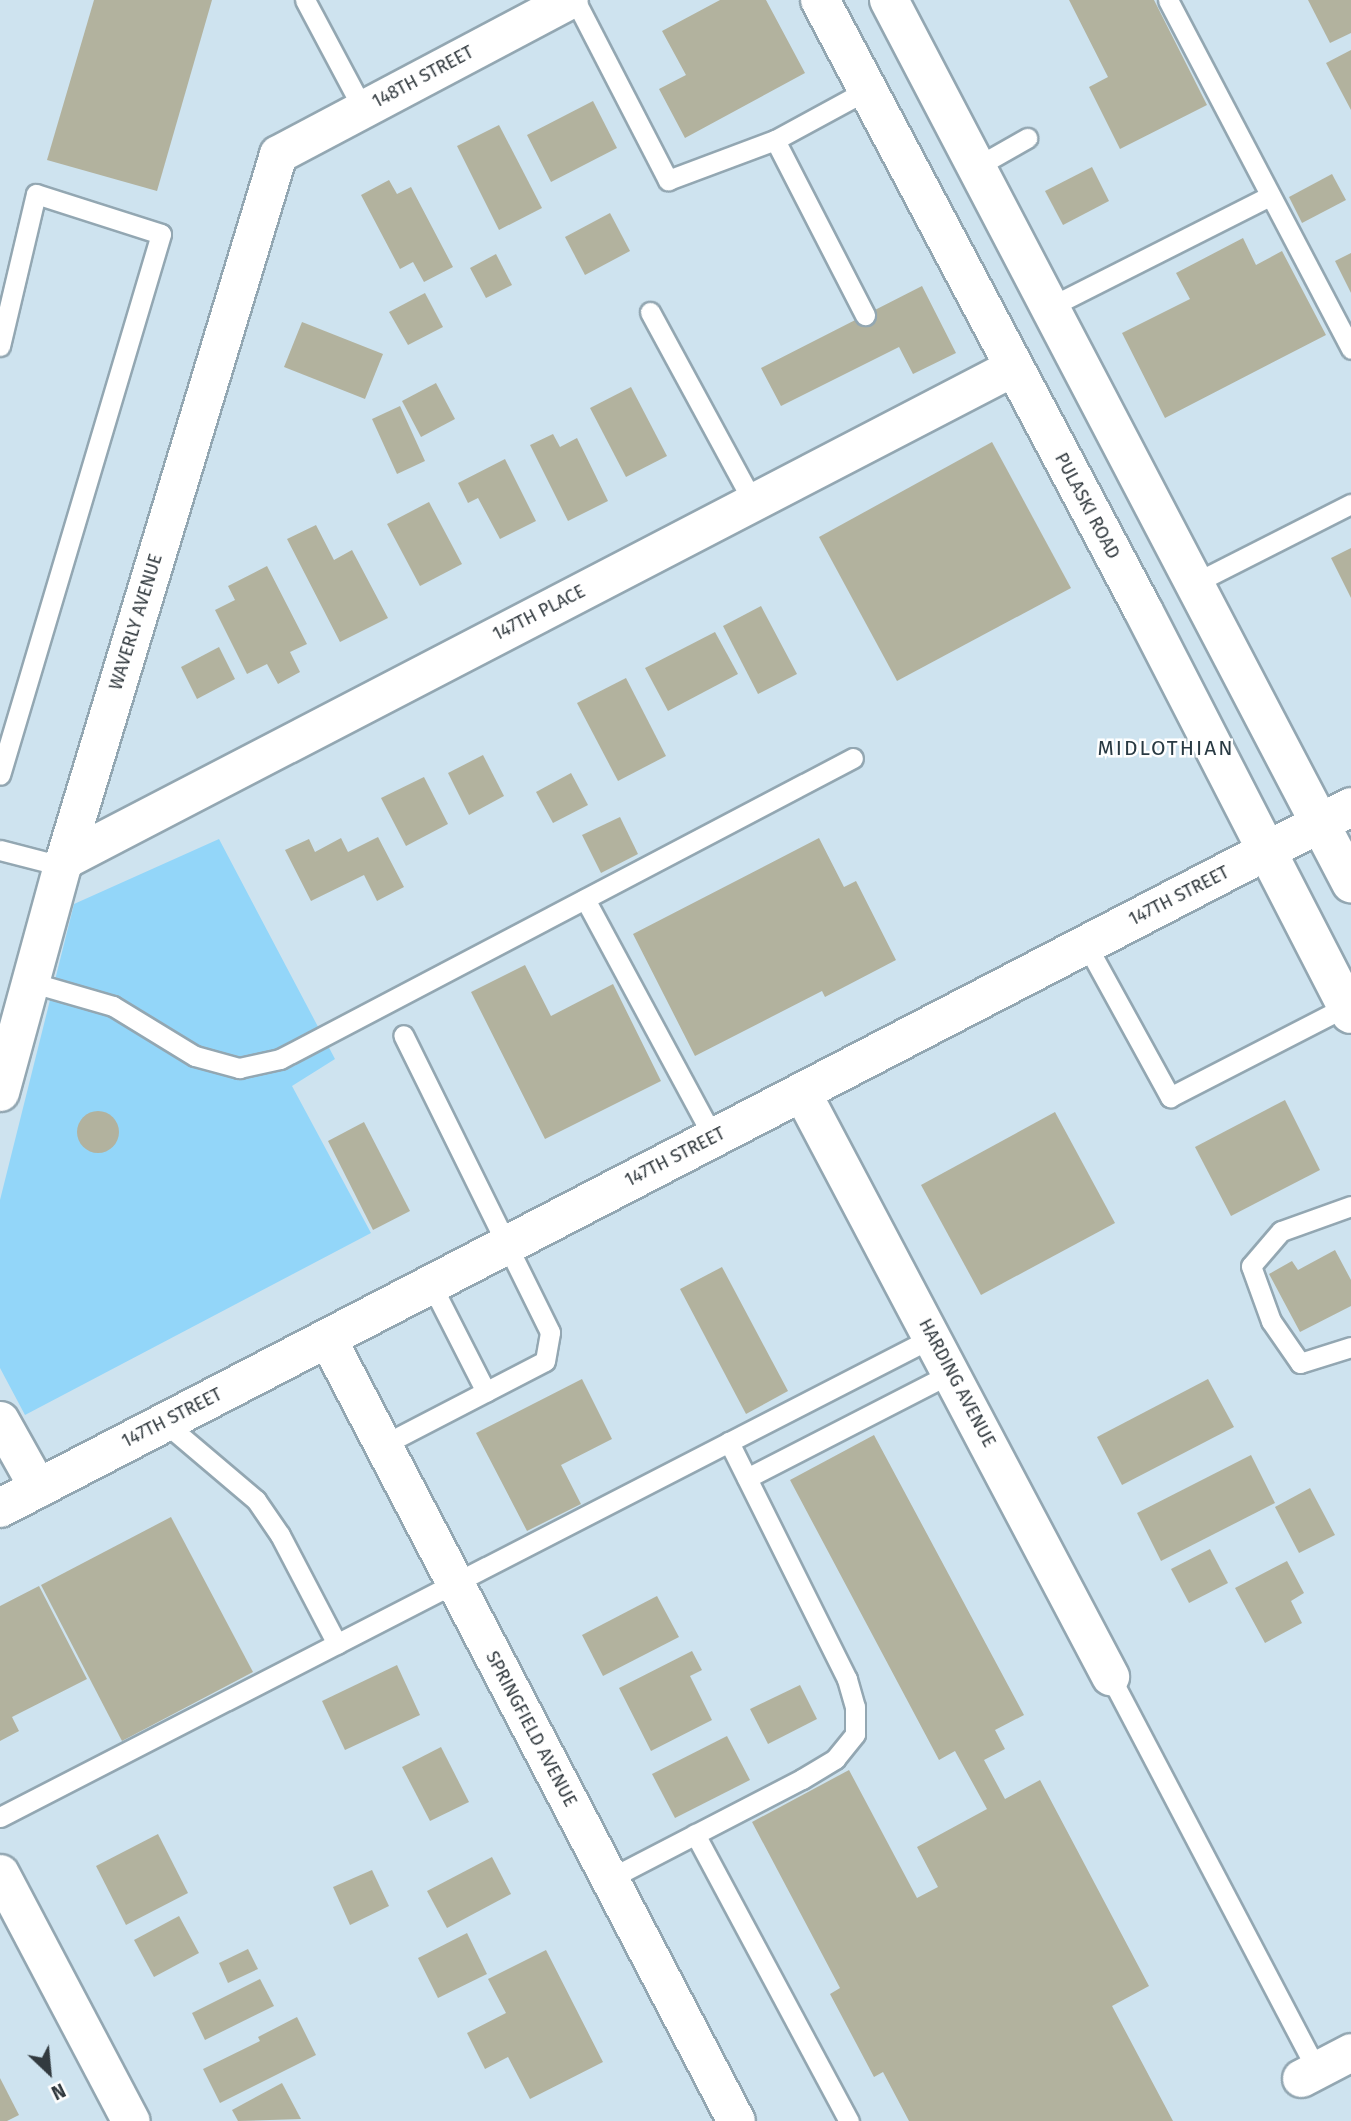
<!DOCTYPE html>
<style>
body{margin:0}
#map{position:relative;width:1351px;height:2121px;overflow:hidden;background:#cee3ef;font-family:"Fira Sans",sans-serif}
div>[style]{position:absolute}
.green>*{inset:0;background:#93d6f9}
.building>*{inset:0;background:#b2b29e}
.round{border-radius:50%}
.roads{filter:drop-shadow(2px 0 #93a7b2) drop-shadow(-2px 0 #93a7b2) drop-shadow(0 2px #93a7b2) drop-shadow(0 -2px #93a7b2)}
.lane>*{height:19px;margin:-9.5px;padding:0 9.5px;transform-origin:9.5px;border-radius:9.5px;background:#fff}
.street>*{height:37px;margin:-18.5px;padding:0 18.5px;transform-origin:18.5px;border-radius:18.5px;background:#fff}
.secondary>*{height:38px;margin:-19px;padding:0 19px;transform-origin:19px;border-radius:19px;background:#fff}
.primary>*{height:38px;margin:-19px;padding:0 19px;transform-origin:19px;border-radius:19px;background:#fff}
span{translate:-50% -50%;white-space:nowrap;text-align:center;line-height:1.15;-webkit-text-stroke:5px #fff;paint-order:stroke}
.street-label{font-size:18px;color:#323a3f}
.quarter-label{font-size:21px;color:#293a43;letter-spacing:2px}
.north{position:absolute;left:14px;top:2037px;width:70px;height:70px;-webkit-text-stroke:5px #fff;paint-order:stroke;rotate:154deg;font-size:19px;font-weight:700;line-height:28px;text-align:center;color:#323a3f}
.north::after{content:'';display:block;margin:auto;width:24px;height:32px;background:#323a3f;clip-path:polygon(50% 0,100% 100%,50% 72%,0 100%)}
</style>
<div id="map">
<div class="green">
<div style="clip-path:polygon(219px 839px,335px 1059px,292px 1086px,371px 1233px,25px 1415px,0 1368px,0 1200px,74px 904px)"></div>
</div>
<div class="building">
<div style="clip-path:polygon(94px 0,212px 0,157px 191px,47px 160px)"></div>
<div style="clip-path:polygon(720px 0,766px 0,805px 73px,685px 138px,659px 89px,686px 75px,662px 31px)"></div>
<div style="clip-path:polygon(1069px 0,1154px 0,1207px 105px,1120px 149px,1089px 87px,1108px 77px)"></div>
<div style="clip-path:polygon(1308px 0,1351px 0,1351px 33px,1330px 43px)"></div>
<div style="clip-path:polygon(1351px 50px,1351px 110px,1326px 63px)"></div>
<div style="clip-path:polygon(593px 101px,617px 148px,551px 182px,527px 135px)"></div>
<div style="clip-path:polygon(499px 125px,542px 208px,499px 230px,457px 146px)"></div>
<div style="clip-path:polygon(1092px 167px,1109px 201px,1063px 225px,1045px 191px)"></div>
<div style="clip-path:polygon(1332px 174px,1346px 200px,1302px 223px,1289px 197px)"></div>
<div style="clip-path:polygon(389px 180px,397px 194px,411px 187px,453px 267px,424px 282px,413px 262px,400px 269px,361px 195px)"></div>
<div style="clip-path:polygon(610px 213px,630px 251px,585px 275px,565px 237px)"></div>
<div style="clip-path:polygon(1243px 238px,1256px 265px,1282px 251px,1326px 335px,1165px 418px,1122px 333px,1190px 299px,1176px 273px)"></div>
<div style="clip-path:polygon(1351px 253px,1351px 293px,1335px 261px)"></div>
<div style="clip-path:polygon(496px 254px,512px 285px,486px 298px,470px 268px)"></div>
<div style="clip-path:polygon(922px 286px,956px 353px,913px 374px,899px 347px,781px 406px,761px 368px)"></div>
<div style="clip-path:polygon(425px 293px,443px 327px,408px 345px,389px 312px)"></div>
<div style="clip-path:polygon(302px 322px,383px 354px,365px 399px,284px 367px)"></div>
<div style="clip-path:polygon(436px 383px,455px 419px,421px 437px,402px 401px)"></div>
<div style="clip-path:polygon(631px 387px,667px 456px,626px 477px,590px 408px)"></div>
<div style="clip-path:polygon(400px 406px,425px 461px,397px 474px,372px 419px)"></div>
<div style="clip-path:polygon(553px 434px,560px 447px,577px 438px,608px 501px,568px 521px,530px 445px)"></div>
<div style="clip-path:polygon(992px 442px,1071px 588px,897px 681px,819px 537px)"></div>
<div style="clip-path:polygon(505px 459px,536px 521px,500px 539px,478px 498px,468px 503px,458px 483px)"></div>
<div style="clip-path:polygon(429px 502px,462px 564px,420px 586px,387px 524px)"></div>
<div style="clip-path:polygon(316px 525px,334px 560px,352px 550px,388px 618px,340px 642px,287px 539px)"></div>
<div style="clip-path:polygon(1351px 548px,1351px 598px,1331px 558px)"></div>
<div style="clip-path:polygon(267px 566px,307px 644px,290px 652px,300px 672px,278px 684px,267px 664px,247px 674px,215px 610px,235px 600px,228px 586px)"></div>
<div style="clip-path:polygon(761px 606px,797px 674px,758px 694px,723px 626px)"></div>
<div style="clip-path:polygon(715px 632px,738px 674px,668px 711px,645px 668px)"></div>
<div style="clip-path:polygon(219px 647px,235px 679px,197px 699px,181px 667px)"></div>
<div style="clip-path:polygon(626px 678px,666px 756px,618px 781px,577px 703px)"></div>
<div style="clip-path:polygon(483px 755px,504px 796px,469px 815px,448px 773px)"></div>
<div style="clip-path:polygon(571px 773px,588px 805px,553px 823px,536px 792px)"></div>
<div style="clip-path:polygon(424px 777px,448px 824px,406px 846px,381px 798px)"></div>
<div style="clip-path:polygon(620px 817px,638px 854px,601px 873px,582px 835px)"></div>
<div style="clip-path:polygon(378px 837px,404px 887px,377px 901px,364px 875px,311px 901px,285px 850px,309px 839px,315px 852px,341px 838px,348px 852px)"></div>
<div style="clip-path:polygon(819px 838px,844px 887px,856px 881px,896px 960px,825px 997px,822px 991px,695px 1056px,633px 934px)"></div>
<div style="clip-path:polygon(525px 965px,551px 1016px,613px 984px,661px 1081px,545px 1139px,471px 992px)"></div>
<div style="clip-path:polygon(1285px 1100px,1320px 1170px,1231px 1216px,1195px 1147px)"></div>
<div class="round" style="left:77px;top:1111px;width:42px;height:42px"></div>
<div style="clip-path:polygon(1055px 1112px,1115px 1223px,981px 1295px,921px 1185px)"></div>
<div style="clip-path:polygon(364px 1122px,410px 1211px,373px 1230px,328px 1141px)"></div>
<div style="clip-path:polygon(1335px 1250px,1351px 1280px,1351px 1306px,1300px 1332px,1269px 1274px,1292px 1261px,1298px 1270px)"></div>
<div style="clip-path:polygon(722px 1267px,788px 1391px,746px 1414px,680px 1289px)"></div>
<div style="clip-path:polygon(582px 1379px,612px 1439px,561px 1465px,581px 1504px,527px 1531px,476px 1433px)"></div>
<div style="clip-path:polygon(1208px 1379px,1234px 1427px,1122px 1485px,1097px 1437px)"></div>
<div style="clip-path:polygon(874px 1435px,1024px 1715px,995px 1730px,1005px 1749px,984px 1760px,1005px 1799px,1040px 1780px,1149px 1986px,1112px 2006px,1173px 2121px,909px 2121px,883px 2072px,874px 2077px,830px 1994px,840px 1988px,752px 1822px,849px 1770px,917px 1898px,938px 1887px,917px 1847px,987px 1809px,955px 1751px,939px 1760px,790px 1480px)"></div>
<div style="clip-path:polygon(1251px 1455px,1275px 1503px,1161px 1561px,1137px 1513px)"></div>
<div style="clip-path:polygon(1310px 1488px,1335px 1535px,1299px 1553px,1275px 1507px)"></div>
<div style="clip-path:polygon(171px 1517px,253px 1672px,122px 1741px,41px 1585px)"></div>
<div style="clip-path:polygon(1210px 1549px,1228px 1583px,1189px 1603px,1171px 1569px)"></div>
<div style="clip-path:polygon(1287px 1561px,1304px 1593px,1291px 1601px,1302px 1623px,1265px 1643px,1235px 1588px)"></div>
<div style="clip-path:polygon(39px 1586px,87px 1679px,12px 1717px,19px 1731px,0 1741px,0 1606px)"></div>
<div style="clip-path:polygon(657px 1596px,679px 1637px,603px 1676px,582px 1635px)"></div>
<div style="clip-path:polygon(692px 1651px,702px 1670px,690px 1676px,712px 1720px,651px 1751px,619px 1688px)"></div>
<div style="clip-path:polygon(397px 1665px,420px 1715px,345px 1750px,322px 1701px)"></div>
<div style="clip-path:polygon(800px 1685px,817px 1719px,768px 1744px,750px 1709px)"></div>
<div style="clip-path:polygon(727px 1736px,750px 1780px,675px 1818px,652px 1774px)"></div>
<div style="clip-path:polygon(441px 1747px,469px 1802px,430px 1821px,402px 1767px)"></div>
<div style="clip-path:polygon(158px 1834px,188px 1893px,126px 1925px,96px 1866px)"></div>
<div style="clip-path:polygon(492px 1857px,511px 1894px,447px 1928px,427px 1891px)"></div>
<div style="clip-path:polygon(372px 1870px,389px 1906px,350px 1925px,333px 1887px)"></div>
<div style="clip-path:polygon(179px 1916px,199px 1953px,154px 1977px,134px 1940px)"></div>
<div style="clip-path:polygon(467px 1933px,487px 1974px,438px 1998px,418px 1958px)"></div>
<div style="clip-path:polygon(248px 1949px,258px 1969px,228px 1983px,219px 1963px)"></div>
<div style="clip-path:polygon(546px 1950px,603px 2062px,530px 2099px,508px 2057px,485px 2069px,467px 2033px,506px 2013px,488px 1979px)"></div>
<div style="clip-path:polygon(260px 1979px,274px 2006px,205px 2040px,192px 2013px)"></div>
<div style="clip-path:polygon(297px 2017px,316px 2055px,220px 2103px,203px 2069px,260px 2041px,258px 2037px)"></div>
<div style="clip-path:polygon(0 2078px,19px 2115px,7px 2121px,0 2121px)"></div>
<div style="clip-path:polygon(282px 2083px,301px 2119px,238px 2121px,232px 2110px)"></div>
</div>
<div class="roads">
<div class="lane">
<div style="left:305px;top:0;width:123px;rotate:62deg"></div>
<div style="left:575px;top:0;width:203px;rotate:62.7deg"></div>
<div style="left:668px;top:180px;width:114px;rotate:-20.5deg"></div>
<div style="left:775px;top:140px;width:197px;rotate:62.8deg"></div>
<div style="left:1168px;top:0;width:394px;rotate:62.3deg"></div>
<div style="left:775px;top:140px;width:105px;rotate:-28.5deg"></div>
<div style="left:976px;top:167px;width:59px;rotate:-29.6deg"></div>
<div style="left:1050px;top:307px;width:246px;rotate:-26.8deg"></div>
<div style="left:650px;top:312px;width:216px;rotate:61.5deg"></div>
<div style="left:0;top:346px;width:156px;rotate:-76.7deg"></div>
<div style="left:36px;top:194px;width:131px;rotate:17.7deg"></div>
<div style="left:161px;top:234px;width:564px;rotate:106.57deg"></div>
<div style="left:1195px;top:583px;width:175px;rotate:-26.9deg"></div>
<div style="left:0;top:850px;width:64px;rotate:14.5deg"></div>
<div style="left:585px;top:899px;width:270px;rotate:61.7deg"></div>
<div style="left:1086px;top:944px;width:175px;rotate:61.2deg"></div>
<div style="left:1170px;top:1097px;width:199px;rotate:-27.2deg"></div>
<div style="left:30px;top:982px;width:86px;rotate:16.1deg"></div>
<div style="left:113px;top:1006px;width:96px;rotate:31.4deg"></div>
<div style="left:195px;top:1056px;width:46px;rotate:15.3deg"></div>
<div style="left:239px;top:1068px;width:42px;rotate:-12.4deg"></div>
<div style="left:280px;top:1059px;width:647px;rotate:-27.71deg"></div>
<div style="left:1351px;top:1206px;width:74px;rotate:160.3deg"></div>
<div style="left:1281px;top:1231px;width:46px;rotate:130.6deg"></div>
<div style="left:1251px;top:1266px;width:59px;rotate:70deg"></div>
<div style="left:1271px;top:1321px;width:51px;rotate:55.4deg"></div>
<div style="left:1300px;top:1363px;width:53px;rotate:-17.4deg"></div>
<div style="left:431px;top:1284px;width:121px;rotate:63deg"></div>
<div style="left:164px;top:1422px;width:121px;rotate:40.3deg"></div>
<div style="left:256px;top:1500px;width:42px;rotate:55.6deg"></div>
<div style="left:280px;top:1535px;width:123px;rotate:62.4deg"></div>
<div style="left:383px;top:1445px;width:182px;rotate:-27.4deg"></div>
<div style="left:545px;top:1361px;width:29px;rotate:-80deg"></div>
<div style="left:550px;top:1332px;width:331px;rotate:-116.3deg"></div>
<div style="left:747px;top:1478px;width:229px;rotate:-27.2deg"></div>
<div style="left:1110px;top:1676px;width:445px;rotate:62.3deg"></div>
<div style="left:0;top:1817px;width:1049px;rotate:-27.22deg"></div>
<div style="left:695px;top:1834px;width:326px;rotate:61.8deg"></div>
<div style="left:609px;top:1879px;width:217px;rotate:-27.4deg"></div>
<div style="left:802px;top:1779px;width:39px;rotate:-31deg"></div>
<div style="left:835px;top:1759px;width:32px;rotate:-51deg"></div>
<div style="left:855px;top:1734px;width:27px;rotate:-90deg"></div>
<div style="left:855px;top:1707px;width:29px;rotate:-106deg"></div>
<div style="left:847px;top:1679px;width:265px;rotate:-116.5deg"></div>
</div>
<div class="street">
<div style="left:64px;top:860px;width:1069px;rotate:-27.45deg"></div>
<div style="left:801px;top:1091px;width:662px;rotate:62.16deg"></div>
<div style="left:0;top:1092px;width:234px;rotate:-74.7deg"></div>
<div style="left:62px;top:866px;width:744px;rotate:-73.12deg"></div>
<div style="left:278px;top:154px;width:329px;rotate:-27.9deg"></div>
<div style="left:327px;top:1338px;width:883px;rotate:62.42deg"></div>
<div style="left:0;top:1420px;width:78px;rotate:60.8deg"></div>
<div style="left:0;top:1873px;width:280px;rotate:62.2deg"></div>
<div style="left:1301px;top:2078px;width:56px;rotate:-27.5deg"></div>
</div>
<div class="secondary">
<div style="left:820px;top:0;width:690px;rotate:62.1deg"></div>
<div style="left:1143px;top:610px;width:454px;rotate:62.8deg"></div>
<div style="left:889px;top:0;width:997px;rotate:62.38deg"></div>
</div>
<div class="primary">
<div style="left:0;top:1508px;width:1522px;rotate:-27.42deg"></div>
</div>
</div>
<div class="street-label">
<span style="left:423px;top:77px;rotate:-28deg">148TH STREET</span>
<span style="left:1087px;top:506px;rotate:62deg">PULASKI ROAD</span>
<span style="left:539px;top:613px;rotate:-27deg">147TH PLACE</span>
<span style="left:136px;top:622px;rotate:-73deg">WAVERLY AVENUE</span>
<span style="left:1179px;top:896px;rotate:-27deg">147TH STREET</span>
<span style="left:675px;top:1157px;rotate:-27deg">147TH STREET</span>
<span style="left:957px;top:1383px;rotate:62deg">HARDING AVENUE</span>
<span style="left:172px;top:1418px;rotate:-27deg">147TH STREET</span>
<span style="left:531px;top:1729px;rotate:62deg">SPRINGFIELD AVENUE</span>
</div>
<div class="quarter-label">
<span style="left:1166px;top:748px">MIDLOTHIAN</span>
</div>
<div class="north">N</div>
</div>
